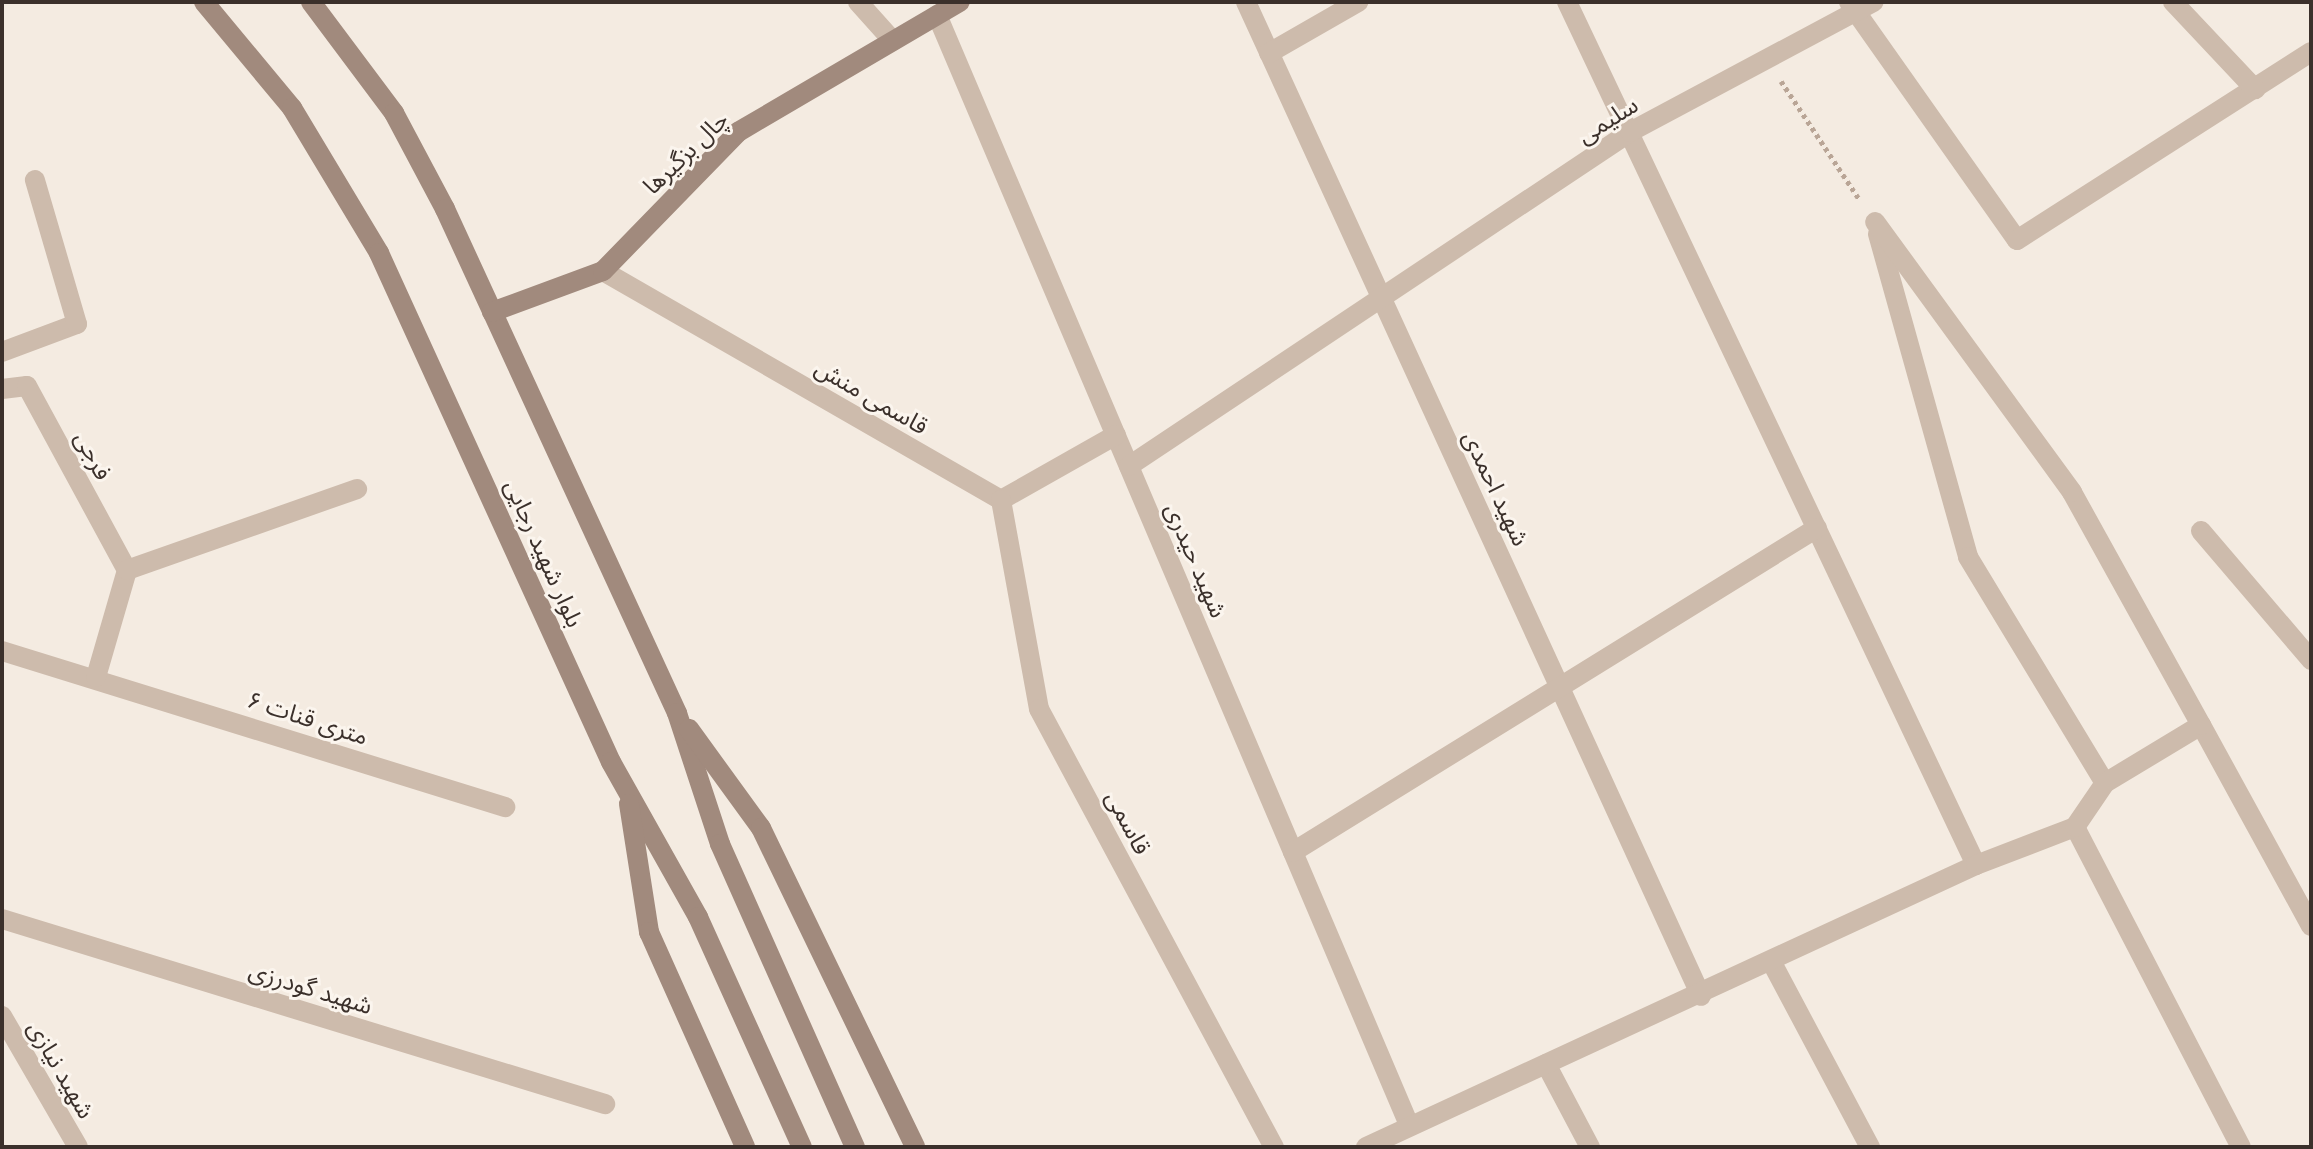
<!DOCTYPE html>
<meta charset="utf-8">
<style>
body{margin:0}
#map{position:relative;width:2313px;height:1149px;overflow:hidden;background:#f4ebe1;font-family:"Open Sans","Noto Sans Arabic",sans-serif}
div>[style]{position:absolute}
.path>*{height:5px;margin-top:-2.5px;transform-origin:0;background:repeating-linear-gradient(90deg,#b9a596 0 4px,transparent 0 8px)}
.street>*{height:20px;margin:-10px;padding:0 10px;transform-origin:10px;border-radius:10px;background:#cdbbac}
.secondary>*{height:20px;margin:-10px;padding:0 10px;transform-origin:10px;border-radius:10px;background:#a18a7d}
span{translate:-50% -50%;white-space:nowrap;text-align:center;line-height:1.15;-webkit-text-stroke:6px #fbf5ee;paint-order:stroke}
.street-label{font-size:24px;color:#3b302b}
.frame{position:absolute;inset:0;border:4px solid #3b302b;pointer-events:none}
</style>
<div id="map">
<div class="path">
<div style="left:1781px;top:81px;width:141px;rotate:56.5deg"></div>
</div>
<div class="street">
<div style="left:858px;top:2px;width:52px;rotate:48.1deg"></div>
<div style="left:1246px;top:2px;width:1093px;rotate:65.4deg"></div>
<div style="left:1567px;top:2px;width:955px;rotate:64.64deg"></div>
<div style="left:1849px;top:2px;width:291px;rotate:54.8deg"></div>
<div style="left:2017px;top:240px;width:349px;rotate:-32.6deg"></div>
<div style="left:2173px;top:2px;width:120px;rotate:46.7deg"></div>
<div style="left:937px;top:15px;width:1206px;rotate:66.96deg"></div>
<div style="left:1269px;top:53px;width:103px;rotate:-29.8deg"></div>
<div style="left:1878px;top:234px;width:335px;rotate:74.4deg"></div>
<div style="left:1968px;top:557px;width:264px;rotate:58.8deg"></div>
<div style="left:603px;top:271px;width:459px;rotate:29.9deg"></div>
<div style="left:1001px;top:500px;width:132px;rotate:-29.5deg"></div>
<div style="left:2px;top:352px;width:80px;rotate:-20.5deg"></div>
<div style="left:77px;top:324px;width:150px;rotate:-106.3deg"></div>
<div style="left:2px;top:389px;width:25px;rotate:-7deg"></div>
<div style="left:27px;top:386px;width:209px;rotate:61.5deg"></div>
<div style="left:1129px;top:466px;width:602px;rotate:-33.69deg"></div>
<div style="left:1630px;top:132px;width:276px;rotate:-28.1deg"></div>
<div style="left:1001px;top:500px;width:212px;rotate:79.7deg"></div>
<div style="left:1039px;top:709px;width:497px;rotate:61.8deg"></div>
<div style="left:2201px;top:531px;width:170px;rotate:49.5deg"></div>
<div style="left:2px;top:651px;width:527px;rotate:17.23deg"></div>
<div style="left:96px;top:677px;width:111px;rotate:-73.8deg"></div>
<div style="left:127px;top:570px;width:244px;rotate:-19.4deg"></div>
<div style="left:2201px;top:725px;width:229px;rotate:61.3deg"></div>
<div style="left:2075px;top:827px;width:360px;rotate:62.6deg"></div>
<div style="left:1293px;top:852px;width:616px;rotate:-31.73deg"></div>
<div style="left:2px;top:919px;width:631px;rotate:17.06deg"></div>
<div style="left:1771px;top:961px;width:211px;rotate:62deg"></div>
<div style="left:2px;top:1016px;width:151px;rotate:59.9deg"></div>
<div style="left:1546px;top:1064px;width:94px;rotate:62.1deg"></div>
<div style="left:1366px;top:1147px;width:672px;rotate:-24.81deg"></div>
<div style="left:1976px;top:865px;width:106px;rotate:-21deg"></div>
<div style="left:2075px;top:827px;width:53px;rotate:-55.7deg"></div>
<div style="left:2105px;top:783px;width:112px;rotate:-31.1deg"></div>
<div style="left:2201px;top:725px;width:266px;rotate:-119deg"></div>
<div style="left:2072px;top:492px;width:334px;rotate:-126.1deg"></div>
</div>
<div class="secondary">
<div style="left:204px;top:2px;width:138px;rotate:50.3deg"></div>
<div style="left:292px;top:108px;width:169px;rotate:59deg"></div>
<div style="left:379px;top:253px;width:559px;rotate:65.5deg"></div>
<div style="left:611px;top:762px;width:178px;rotate:60.7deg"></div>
<div style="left:698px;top:917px;width:252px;rotate:65.7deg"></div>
<div style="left:311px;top:2px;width:139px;rotate:53.2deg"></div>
<div style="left:394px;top:113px;width:109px;rotate:62deg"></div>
<div style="left:445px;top:209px;width:555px;rotate:65.28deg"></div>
<div style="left:677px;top:713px;width:138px;rotate:71.8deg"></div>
<div style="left:720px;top:844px;width:332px;rotate:66deg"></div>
<div style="left:492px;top:312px;width:118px;rotate:-20.3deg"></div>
<div style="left:603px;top:271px;width:194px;rotate:-45.8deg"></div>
<div style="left:738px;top:132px;width:257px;rotate:-30.4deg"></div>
<div style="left:689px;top:729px;width:122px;rotate:54deg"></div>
<div style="left:761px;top:828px;width:354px;rotate:64.2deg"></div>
<div style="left:629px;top:804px;width:130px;rotate:81.1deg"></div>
<div style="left:649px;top:932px;width:235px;rotate:65.9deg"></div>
</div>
<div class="street-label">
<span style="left:1607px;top:119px;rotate:-32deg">سلیمی</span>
<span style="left:685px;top:152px;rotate:-44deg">چال بزگیرها</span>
<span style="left:872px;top:396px;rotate:30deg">قاسمی منش</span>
<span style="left:94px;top:455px;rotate:62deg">فرجی</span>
<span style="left:1497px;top:488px;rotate:65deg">شهید احمدی</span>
<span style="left:545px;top:553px;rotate:66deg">بلوار شهید رجایی</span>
<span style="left:1197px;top:560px;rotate:67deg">شهید حیدری</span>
<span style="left:308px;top:717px;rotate:18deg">۶ متری قنات</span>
<span style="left:1129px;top:822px;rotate:62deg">قاسمی</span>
<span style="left:311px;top:987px;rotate:17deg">شهید گودرزی</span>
<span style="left:62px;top:1069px;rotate:60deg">شهید نیازی</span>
</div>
<div class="frame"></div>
</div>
